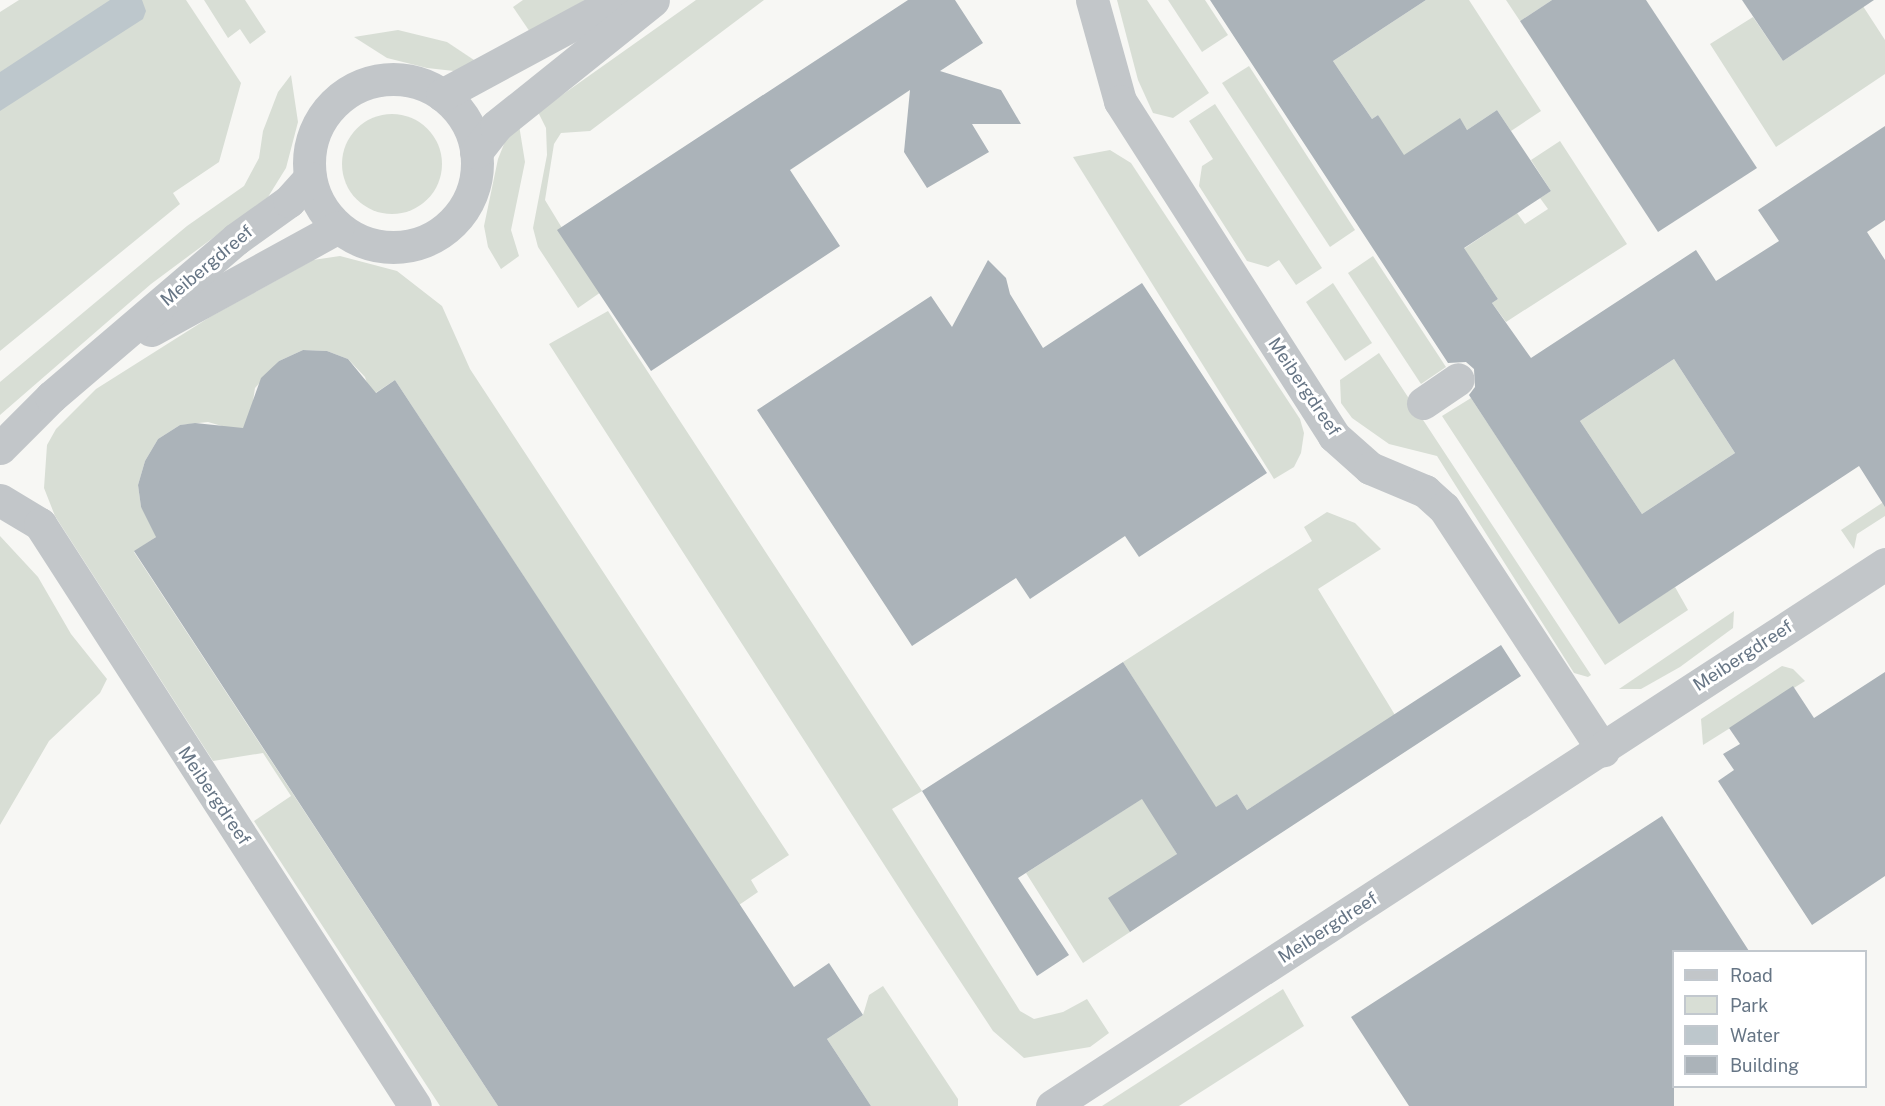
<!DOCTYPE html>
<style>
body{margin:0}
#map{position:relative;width:1885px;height:1106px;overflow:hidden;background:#f7f7f4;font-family:"Public Sans",sans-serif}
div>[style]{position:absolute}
.green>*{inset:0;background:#d8ded5}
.round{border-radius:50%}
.water>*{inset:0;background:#bdc7cc}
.building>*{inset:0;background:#abb3b9}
.minor>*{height:33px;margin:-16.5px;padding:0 16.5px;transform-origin:16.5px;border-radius:16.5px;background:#c2c6c9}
.minor>.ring{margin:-16.5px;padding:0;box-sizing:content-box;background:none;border:33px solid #c2c6c9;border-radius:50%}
span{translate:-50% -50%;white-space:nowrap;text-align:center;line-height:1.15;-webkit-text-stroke:6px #fff;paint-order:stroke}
.street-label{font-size:18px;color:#667585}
.legend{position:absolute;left:1672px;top:950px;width:195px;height:138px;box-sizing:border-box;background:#fff;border:2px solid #c2c8ce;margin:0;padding:8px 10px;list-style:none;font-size:18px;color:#667585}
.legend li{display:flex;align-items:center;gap:12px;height:30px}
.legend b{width:30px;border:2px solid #c2c8ce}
</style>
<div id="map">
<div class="green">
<div style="clip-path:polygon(19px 0,186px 0,241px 83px,219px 162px,173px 193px,180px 204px,0 351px,0 12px)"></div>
<div style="clip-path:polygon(204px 0,245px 0,266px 32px,250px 44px,240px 29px,228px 38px)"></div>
<div style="clip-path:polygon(523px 0,585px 0,530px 32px,513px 7px)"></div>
<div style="clip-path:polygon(696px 0,764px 0,590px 131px,561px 133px,554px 144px,545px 200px,601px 292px,578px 308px,538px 247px,533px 228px,547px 155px,546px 128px,538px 112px)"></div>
<div style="clip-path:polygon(1117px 0,1147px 0,1209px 93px,1173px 118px,1153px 113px,1138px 80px)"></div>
<div style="clip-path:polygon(1168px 0,1205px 0,1228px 35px,1202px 52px)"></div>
<div style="clip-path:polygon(1426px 0,1469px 0,1541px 111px,1511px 131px,1497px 110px,1467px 130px,1460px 119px,1406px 171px,1378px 115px,1372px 119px,1333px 61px)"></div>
<div style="clip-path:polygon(1506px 0,1552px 0,1520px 21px)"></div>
<div style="clip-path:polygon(1859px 0,1885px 40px,1885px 74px,1776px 147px,1710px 44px,1753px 17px,1783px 61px,1829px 30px)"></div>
<div style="clip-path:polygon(398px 30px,447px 42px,480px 64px,454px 71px,427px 68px,387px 58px,354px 37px)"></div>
<div style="clip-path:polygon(1249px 66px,1355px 230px,1330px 247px,1222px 83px)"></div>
<div style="clip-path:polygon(291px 75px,298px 122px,286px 168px,268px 197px,151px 284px,0 415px,0 382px,187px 226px,244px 186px,259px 158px,263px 131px,278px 92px)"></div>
<div style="clip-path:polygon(1215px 104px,1322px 268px,1296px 285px,1279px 260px,1268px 267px,1247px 261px,1199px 186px,1202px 166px,1213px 159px,1189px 121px)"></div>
<div class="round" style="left:342px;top:114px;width:100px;height:100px"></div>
<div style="clip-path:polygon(519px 125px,525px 162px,511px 230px,519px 256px,501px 269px,488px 247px,484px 226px,498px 159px,506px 139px)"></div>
<div style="clip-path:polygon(1560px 141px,1627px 244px,1506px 322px,1492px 303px,1498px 299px,1484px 278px,1478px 282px,1459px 252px,1517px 213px,1525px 224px,1548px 209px,1540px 198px,1551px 191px,1531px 160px)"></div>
<div style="clip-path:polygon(1110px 150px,1131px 163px,1300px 419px,1304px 433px,1301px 453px,1294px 467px,1274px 479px,1073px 157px)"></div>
<div style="clip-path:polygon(340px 256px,397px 271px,442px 306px,470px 369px,789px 855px,751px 880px,758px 892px,739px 905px,395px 380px,371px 396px,365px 377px,348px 359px,327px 351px,303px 350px,279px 361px,255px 388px,252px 408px,257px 436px,208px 422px,180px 425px,158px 439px,145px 461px,138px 485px,141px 507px,160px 534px,134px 552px,498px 1106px,440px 1106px,254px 821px,291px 796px,263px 753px,213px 761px,55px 516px,44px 488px,47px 445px,56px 429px,96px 389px,210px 317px,313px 260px)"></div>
<div style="clip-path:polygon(1373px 256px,1446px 367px,1421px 384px,1348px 273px)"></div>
<div style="clip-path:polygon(1333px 283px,1372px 343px,1345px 361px,1306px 302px)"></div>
<div style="clip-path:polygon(608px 311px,922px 791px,892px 809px,1020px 1011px,1034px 1019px,1063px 1012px,1087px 999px,1109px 1033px,1090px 1047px,1024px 1058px,993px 1031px,912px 908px,549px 344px)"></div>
<div style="clip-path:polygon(1379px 353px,1591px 675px,1588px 677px,1574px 673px,1437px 456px,1389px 444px,1352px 418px,1341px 403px,1340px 380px)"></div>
<div style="clip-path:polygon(1674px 359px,1735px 453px,1642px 514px,1580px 421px)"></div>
<div style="clip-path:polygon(1471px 398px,1619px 623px,1675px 587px,1688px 610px,1605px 665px,1442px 416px)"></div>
<div style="clip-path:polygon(1885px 501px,1885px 516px,1857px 534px,1854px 549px,1841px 530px)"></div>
<div style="clip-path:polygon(1327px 512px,1355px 523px,1381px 549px,1318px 589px,1395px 715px,1247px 810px,1237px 794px,1168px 839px,1177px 854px,1130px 932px,1083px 963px,1026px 873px,1190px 768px,1123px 662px,1312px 541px,1304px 527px)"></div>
<div style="clip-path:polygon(0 536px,38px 577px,71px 634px,107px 679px,100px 693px,49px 741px,0 825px)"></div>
<div style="clip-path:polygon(1734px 611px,1733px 628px,1680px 667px,1641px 689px,1619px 689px)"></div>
<div style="clip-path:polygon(1782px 666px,1793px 669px,1805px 681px,1703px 745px,1701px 719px)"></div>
<div style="clip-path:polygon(883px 986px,958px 1099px,958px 1106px,871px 1106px,827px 1039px,863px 1015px,869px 995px)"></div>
<div style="clip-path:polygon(1283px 989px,1304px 1026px,1179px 1106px,1102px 1106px)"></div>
</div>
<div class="water">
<div style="clip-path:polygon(110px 0,142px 0,146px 11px,143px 19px,0 111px,0 72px)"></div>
</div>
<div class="building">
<div style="clip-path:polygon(908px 0,955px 0,983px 43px,940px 71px,1001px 90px,1021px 124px,972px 124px,989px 152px,927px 188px,904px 152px,910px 90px,790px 170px,840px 246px,651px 371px,557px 230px)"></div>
<div style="clip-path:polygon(evenodd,1210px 0,1426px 0,1333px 61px,1372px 119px,1378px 115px,1404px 155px,1460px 118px,1467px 130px,1497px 110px,1551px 191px,1464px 248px,1498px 299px,1492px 303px,1531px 358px,1696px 250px,1716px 281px,1779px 241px,1758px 210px,1885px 126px,1885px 220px,1867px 232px,1885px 260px,1885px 507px,1859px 466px,1619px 624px,1469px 395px,1475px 387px,1474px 369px,1466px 362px,1448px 363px,1210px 0,1674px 359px,1735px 453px,1642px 514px,1580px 421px,1674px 359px)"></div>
<div style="clip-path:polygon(1552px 0,1646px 0,1757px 168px,1658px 232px,1520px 21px)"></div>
<div style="clip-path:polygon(1742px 0,1874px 0,1783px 61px)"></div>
<div style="clip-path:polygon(988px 260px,1006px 278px,1010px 294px,1043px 348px,1142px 283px,1267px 473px,1139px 557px,1125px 536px,1030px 599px,1016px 578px,912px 646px,757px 410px,931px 296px,952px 327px)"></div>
<div style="clip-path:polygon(303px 350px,327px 351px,348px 359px,376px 393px,395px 380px,794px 987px,829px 963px,863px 1015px,827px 1039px,871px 1106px,498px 1106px,134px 551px,156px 537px,141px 507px,138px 485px,145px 461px,158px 439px,180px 425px,195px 423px,243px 428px,261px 378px,279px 361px)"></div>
<div style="clip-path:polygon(1501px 645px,1521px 676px,1130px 932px,1108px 898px,1177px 854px,1142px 799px,1018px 878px,1069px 955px,1037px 976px,922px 791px,1123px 662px,1216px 807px,1237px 794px,1247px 810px)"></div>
<div style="clip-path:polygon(1885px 672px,1885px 876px,1812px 925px,1718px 781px,1734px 770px,1723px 754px,1740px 744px,1729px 728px,1793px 686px,1814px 718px)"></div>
<div style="clip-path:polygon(1662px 816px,1749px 951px,1674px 951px,1674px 1106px,1409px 1106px,1351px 1017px)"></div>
</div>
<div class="minor">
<div style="left:1092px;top:0;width:105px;rotate:74.5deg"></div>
<div style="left:1120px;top:101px;width:398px;rotate:57.4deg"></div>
<div style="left:1334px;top:436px;width:48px;rotate:41.6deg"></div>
<div style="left:1370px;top:468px;width:60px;rotate:22.7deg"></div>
<div style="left:1425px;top:491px;width:25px;rotate:42deg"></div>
<div style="left:1444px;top:508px;width:290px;rotate:56.7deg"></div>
<div class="ring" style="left:309px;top:79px;width:135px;height:135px"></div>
<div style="left:442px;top:95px;width:200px;rotate:-28.4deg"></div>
<div style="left:476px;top:152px;width:33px;rotate:-52deg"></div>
<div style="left:496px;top:126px;width:201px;rotate:-38.7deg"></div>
<div style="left:151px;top:330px;width:213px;rotate:-28.8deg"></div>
<div style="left:1423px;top:403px;width:42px;rotate:-34.4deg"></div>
<div style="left:0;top:448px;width:72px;rotate:-45deg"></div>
<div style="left:51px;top:397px;width:243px;rotate:-40.5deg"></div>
<div style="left:236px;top:239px;width:65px;rotate:-35.6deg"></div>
<div style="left:289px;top:201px;width:31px;rotate:-48deg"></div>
<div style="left:0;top:500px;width:47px;rotate:31deg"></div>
<div style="left:40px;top:524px;width:692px;rotate:57.21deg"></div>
<div style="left:1052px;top:1106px;width:994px;rotate:-33.05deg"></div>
</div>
<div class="street-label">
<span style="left:207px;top:266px;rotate:-40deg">Meibergdreef</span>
<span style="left:1304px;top:387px;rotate:56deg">Meibergdreef</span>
<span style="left:1743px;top:656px;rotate:-33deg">Meibergdreef</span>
<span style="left:214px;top:796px;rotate:56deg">Meibergdreef</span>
<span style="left:1328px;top:928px;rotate:-33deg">Meibergdreef</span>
</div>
<ul class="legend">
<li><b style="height:8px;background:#c2c6c9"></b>Road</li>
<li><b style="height:16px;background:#d8ded5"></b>Park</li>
<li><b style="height:16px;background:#bdc7cc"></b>Water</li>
<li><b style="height:16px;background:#abb3b9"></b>Building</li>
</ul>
</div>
